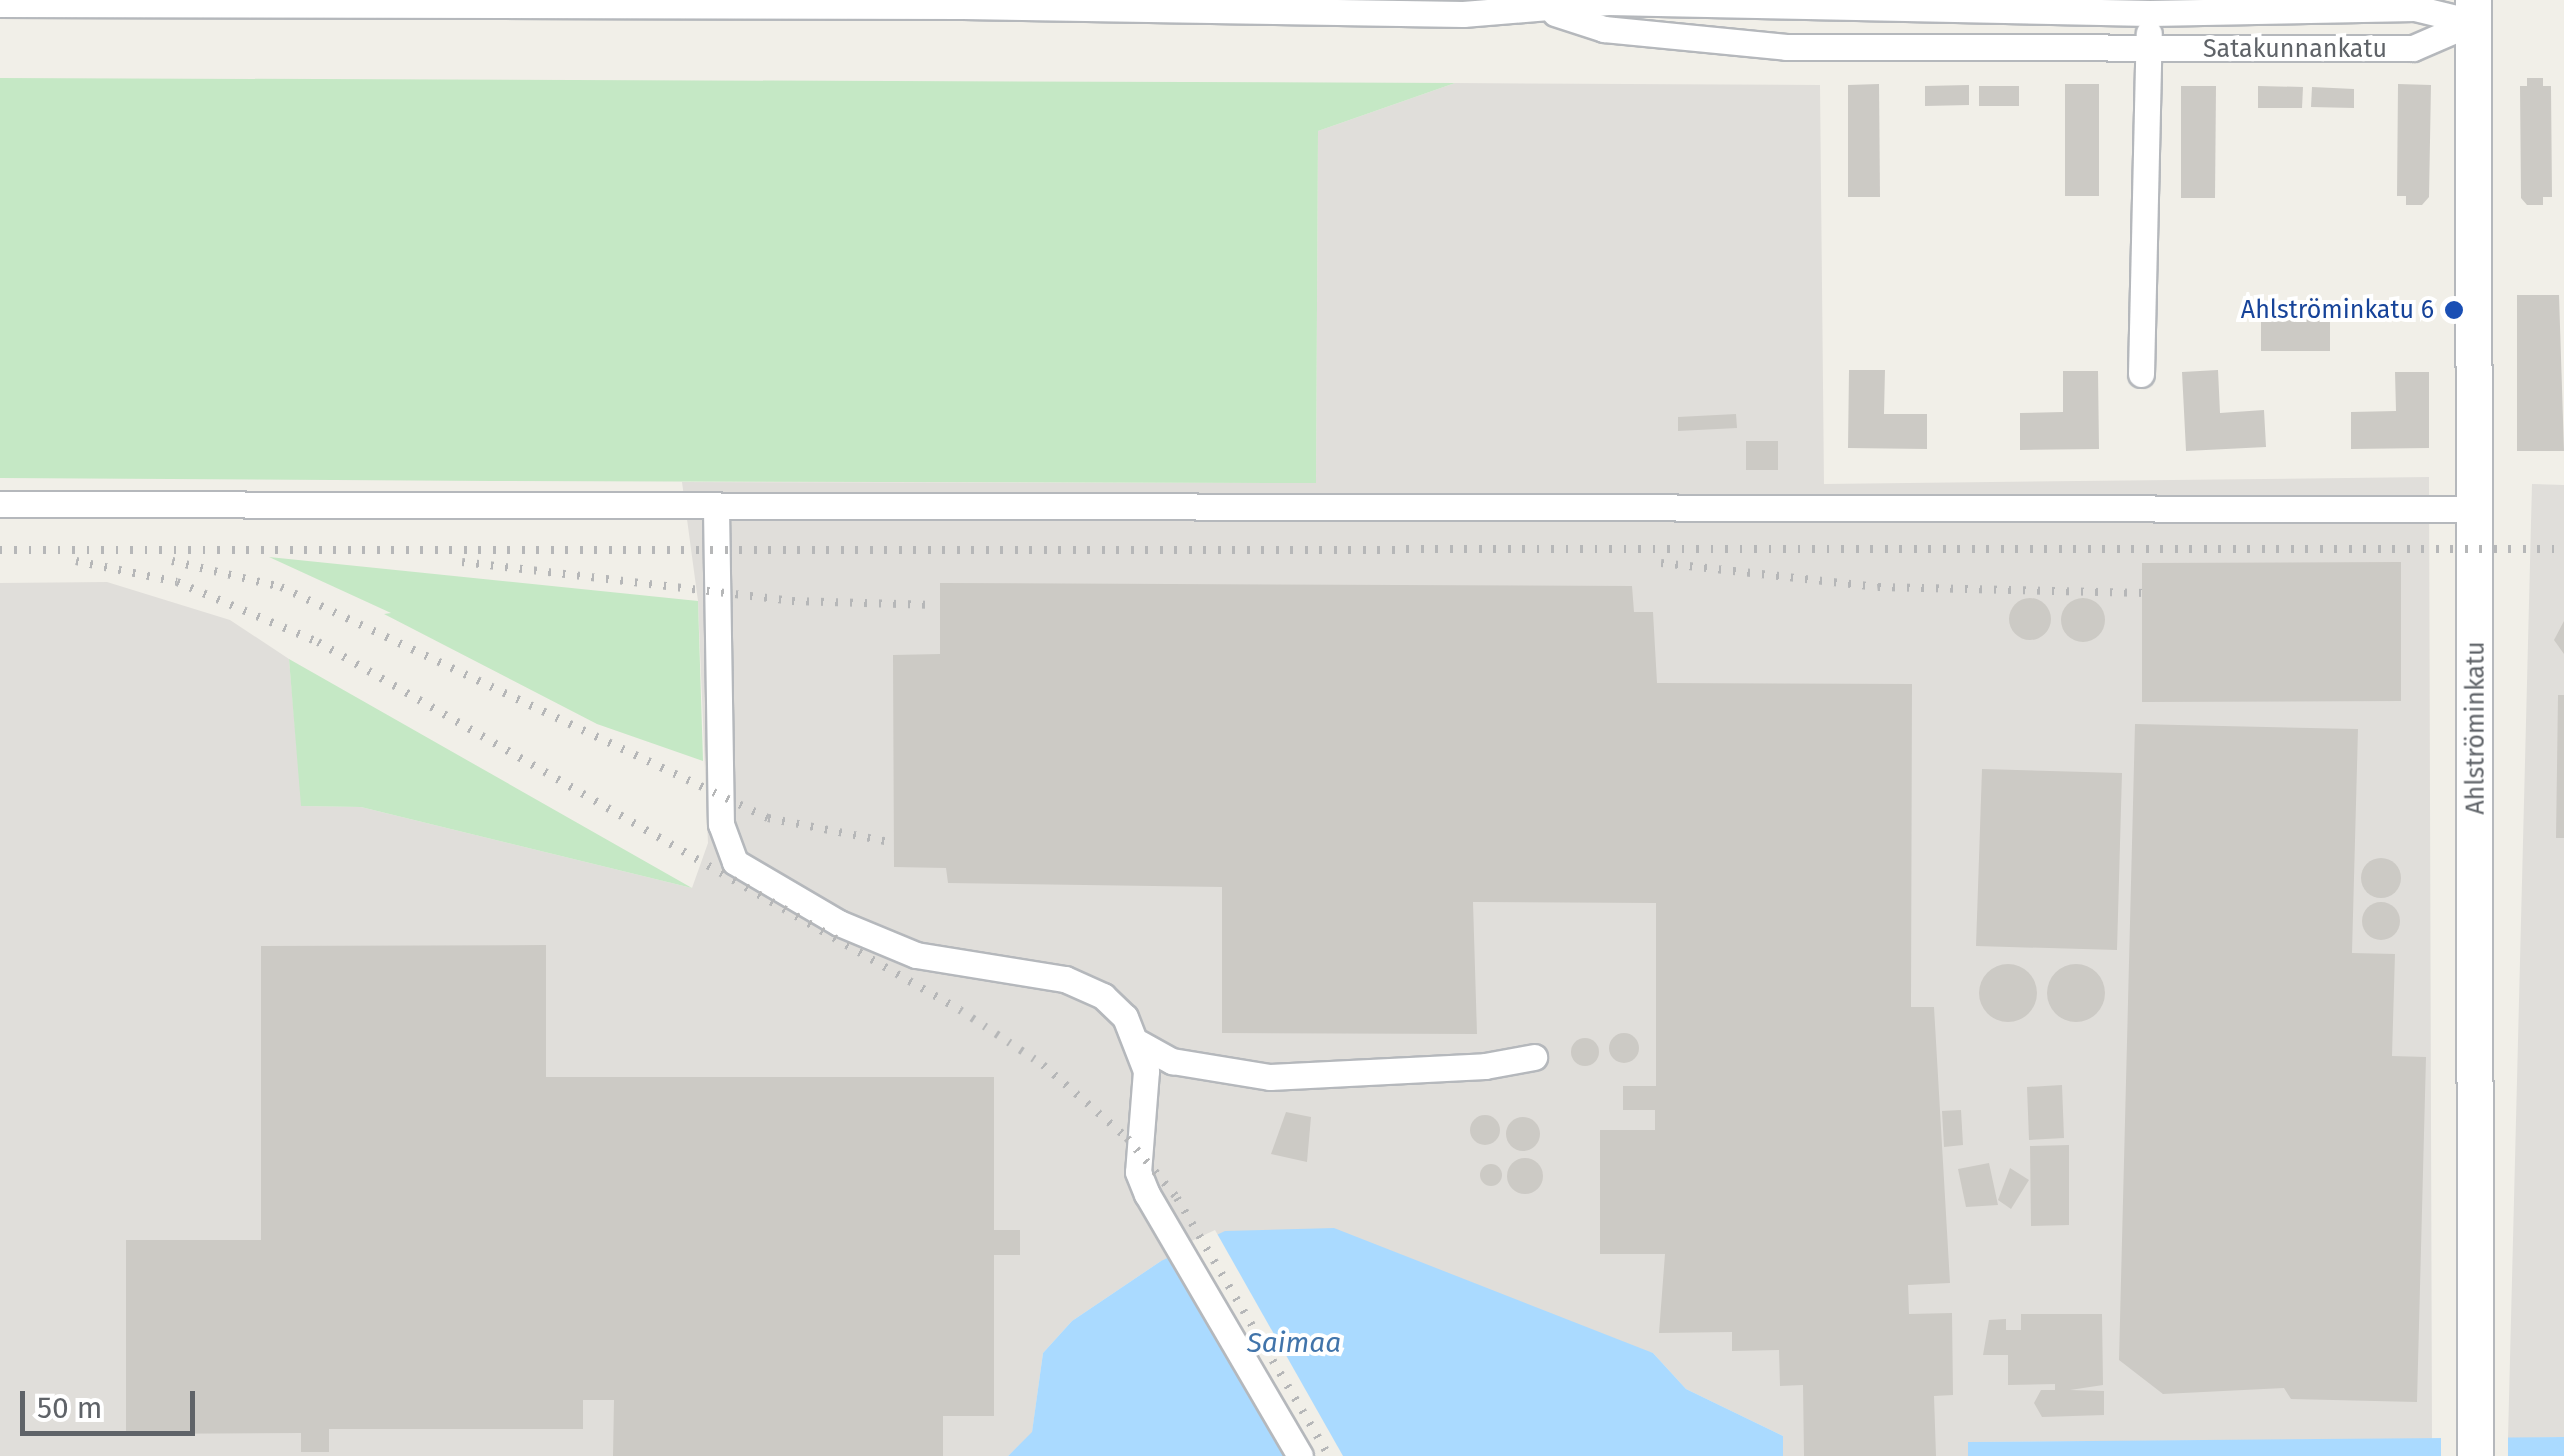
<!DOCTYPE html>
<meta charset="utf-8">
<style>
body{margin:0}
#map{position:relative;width:2564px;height:1456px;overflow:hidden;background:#f1efe8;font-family:"Fira Sans",sans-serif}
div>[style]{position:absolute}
.industrial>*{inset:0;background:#e0deda}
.green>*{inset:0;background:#c5e8c5}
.water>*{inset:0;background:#aadaff}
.pier>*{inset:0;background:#f1efe8}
.building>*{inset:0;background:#cccac5}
.round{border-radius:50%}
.roads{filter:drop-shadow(2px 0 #b5b8bc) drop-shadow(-2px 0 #b5b8bc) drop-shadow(0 2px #b5b8bc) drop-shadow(0 -2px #b5b8bc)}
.street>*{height:25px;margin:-12.5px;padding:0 12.5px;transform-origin:12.5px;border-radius:12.5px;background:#fff}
.secondary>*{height:35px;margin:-17.5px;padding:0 17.5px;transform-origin:17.5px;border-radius:17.5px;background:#fff}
.rail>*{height:8px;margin-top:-4px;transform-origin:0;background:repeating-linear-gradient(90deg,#b6b7b8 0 2.5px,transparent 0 14.5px)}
.dots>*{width:28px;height:28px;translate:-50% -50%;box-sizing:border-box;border:5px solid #fff;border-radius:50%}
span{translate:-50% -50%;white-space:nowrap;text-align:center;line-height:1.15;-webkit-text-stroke:8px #fff;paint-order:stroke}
.street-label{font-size:25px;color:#5f6368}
.transit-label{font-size:25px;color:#164399}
.right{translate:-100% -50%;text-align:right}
.water-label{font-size:28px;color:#4174aa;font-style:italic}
.scale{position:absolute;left:20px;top:1391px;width:175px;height:45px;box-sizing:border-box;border:5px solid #5f6368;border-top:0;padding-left:12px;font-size:30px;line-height:35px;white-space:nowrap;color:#5f6368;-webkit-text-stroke:8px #fff;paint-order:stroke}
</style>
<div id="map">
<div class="industrial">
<div style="clip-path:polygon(1455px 83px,1820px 85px,1824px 484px,2429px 477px,2432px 1439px,1969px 1442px,1968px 1456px,1783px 1456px,1783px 1436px,1686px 1389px,1653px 1353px,1161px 1261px,1072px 1321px,1043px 1353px,1032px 1433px,1008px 1456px,0 1456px,0 583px,107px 582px,230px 620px,289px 659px,302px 806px,361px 807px,692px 888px,708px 843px,698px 601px,682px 482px,1316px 483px,1318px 131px)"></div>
<div style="clip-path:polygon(2532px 484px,2564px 485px,2564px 1437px,2508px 1439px)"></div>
</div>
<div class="green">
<div style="clip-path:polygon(0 78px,1455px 83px,1318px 131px,1316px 483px,493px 481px,0 478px)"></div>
<div style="clip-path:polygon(269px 557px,698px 601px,703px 761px,597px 724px,384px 614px,391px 613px)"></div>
<div style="clip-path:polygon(289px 659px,692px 888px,361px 807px,301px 806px)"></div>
</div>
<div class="water">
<div style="clip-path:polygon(1334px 1228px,1653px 1353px,1686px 1389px,1783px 1436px,1783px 1456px,1008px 1456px,1032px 1432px,1043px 1353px,1072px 1321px,1161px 1261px,1225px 1231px)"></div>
<div style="clip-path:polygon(2564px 1437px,2564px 1456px,1968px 1456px,1968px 1442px)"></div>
</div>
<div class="pier">
<div style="clip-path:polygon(1215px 1230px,1343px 1456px,1284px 1456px,1168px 1252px)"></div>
<div style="clip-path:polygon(2441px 1434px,2508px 1434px,2508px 1456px,2441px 1456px)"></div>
</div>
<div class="building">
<div style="clip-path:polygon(2527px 78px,2543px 78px,2543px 86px,2551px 86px,2552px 197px,2543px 197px,2543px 205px,2527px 205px,2521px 198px,2520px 86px,2527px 86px)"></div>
<div style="clip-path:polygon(1879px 84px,1880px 197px,1848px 197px,1848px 85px)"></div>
<div style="clip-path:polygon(2065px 84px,2099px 84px,2099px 196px,2065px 196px)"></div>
<div style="clip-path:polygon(2398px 84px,2431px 85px,2429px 197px,2422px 205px,2406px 205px,2406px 196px,2397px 196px)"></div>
<div style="clip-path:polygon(1969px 85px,1969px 105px,1925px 106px,1925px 86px)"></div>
<div style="clip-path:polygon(1979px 86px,2019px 86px,2019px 106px,1979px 106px)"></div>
<div style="clip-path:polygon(2181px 86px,2216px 86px,2215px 198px,2181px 198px)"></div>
<div style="clip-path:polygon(2258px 86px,2303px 87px,2302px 108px,2258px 108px)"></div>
<div style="clip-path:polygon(2312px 87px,2354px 89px,2354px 108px,2311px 107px)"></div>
<div style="clip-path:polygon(2517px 295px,2559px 295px,2564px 451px,2517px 451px)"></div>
<div style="clip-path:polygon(2330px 319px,2330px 351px,2261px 351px,2261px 320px)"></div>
<div style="clip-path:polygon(1849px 370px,1885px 370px,1884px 414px,1927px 414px,1927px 449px,1848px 448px)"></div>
<div style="clip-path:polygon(2218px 370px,2220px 413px,2264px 410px,2266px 447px,2186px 451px,2182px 372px)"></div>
<div style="clip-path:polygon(2063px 371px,2098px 371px,2099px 449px,2020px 450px,2020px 413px,2063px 412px)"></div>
<div style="clip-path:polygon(2395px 372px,2429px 372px,2429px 448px,2351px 449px,2351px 412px,2396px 411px)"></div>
<div style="clip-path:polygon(1736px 414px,1737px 428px,1678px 431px,1678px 417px)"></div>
<div style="clip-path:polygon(1746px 441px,1778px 441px,1778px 470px,1746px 470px)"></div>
<div style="clip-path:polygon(2401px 562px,2401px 701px,2142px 702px,2142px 563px)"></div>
<div style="clip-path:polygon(940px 583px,1632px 586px,1634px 612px,1653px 612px,1657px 683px,1912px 684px,1911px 1007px,1934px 1007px,1950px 1283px,1908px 1285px,1909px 1314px,1952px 1313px,1953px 1395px,1934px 1396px,1936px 1456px,1804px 1456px,1803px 1385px,1780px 1386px,1779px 1350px,1732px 1351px,1732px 1332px,1659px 1333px,1665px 1254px,1600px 1254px,1600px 1130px,1655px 1130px,1655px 1110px,1623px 1110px,1623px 1086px,1656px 1086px,1656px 903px,1473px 902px,1477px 1034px,1222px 1033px,1222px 887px,948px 883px,946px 868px,894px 867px,893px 655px,940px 654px)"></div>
<div class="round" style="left:2009px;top:598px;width:42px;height:42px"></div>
<div class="round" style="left:2061px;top:598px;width:44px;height:44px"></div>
<div style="clip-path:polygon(2564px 621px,2564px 654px,2554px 640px)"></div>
<div style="clip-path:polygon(2558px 695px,2564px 695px,2564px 838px,2556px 838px)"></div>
<div style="clip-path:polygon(2135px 724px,2358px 729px,2352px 953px,2395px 954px,2392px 1056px,2426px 1057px,2417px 1402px,2291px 1399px,2284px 1388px,2163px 1394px,2119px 1360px)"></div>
<div style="clip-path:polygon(1982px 769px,2122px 773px,2117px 950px,1976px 946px)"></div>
<div class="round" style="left:2361px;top:858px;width:40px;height:40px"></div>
<div class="round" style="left:2362px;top:902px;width:38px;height:38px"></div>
<div style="clip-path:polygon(546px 945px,546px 1077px,994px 1077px,994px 1230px,1020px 1230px,1020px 1255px,994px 1255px,994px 1416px,943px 1416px,943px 1456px,613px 1456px,614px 1400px,583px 1400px,583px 1429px,329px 1429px,329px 1452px,301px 1452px,301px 1433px,126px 1434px,126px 1240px,261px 1240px,261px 946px)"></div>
<div class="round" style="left:2047px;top:964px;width:58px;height:58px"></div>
<div class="round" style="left:1979px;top:964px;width:58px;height:58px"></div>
<div class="round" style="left:1609px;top:1033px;width:30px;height:30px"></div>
<div class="round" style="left:1571px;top:1038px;width:28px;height:28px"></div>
<div style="clip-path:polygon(2062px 1085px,2064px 1138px,2029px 1140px,2027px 1087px)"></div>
<div style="clip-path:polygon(1961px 1110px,1963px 1145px,1944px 1147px,1942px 1111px)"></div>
<div style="clip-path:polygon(1286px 1112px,1311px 1117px,1307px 1162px,1271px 1154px)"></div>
<div class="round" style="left:1470px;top:1115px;width:30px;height:30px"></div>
<div class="round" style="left:1506px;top:1117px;width:34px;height:34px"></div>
<div style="clip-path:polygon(2069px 1145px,2069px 1225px,2031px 1226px,2030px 1146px)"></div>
<div class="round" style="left:1507px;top:1158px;width:36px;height:36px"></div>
<div style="clip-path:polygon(1989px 1163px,1998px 1205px,1966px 1207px,1958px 1169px)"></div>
<div class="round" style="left:1480px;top:1164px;width:22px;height:22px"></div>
<div style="clip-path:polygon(2010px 1168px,2029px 1180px,2011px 1209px,1998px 1200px)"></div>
<div style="clip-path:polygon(2021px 1314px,2102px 1314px,2103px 1385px,2070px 1390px,2104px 1391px,2104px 1415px,2042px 1417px,2034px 1403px,2041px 1390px,2055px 1390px,2055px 1384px,2008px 1385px,2008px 1355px,1983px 1355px,1989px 1320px,2006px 1319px,2006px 1330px,2021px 1330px)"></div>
</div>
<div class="roads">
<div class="street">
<div style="left:0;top:4px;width:963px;rotate:0.12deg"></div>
<div style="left:963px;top:6px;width:500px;rotate:0.92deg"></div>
<div style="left:1463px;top:14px;width:145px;rotate:-4.7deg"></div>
<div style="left:1608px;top:2px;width:542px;rotate:1.16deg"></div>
<div style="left:2150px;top:13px;width:265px;rotate:-1.1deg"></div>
<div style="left:2415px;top:8px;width:60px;rotate:13.6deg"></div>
<div style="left:1555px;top:13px;width:52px;rotate:18.1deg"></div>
<div style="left:1604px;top:29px;width:183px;rotate:5.6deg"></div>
<div style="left:1786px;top:47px;width:627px;rotate:0.09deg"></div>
<div style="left:2413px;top:48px;width:65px;rotate:-23.4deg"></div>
<div style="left:2141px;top:374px;width:341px;rotate:-88.7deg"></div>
<div style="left:0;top:504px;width:2476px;rotate:0.12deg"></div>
<div style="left:716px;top:509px;width:315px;rotate:89.1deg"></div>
<div style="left:721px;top:824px;width:40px;rotate:69.8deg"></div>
<div style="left:735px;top:862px;width:121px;rotate:30.4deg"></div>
<div style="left:839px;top:923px;width:83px;rotate:22.6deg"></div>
<div style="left:916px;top:955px;width:151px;rotate:9.2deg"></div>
<div style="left:1065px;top:979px;width:42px;rotate:24.1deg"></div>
<div style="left:1103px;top:996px;width:30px;rotate:44deg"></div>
<div style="left:1125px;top:1017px;width:58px;rotate:68.7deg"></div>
<div style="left:1146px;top:1071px;width:101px;rotate:94.5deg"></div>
<div style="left:1138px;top:1172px;width:24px;rotate:68deg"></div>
<div style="left:1147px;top:1194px;width:303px;rotate:59.7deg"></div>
<div style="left:1139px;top:1043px;width:38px;rotate:29deg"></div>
<div style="left:1172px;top:1061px;width:99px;rotate:9.3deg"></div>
<div style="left:1270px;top:1077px;width:215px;rotate:-2.9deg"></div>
<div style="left:1485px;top:1066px;width:50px;rotate:-10.4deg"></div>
</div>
<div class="secondary">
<div style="left:2473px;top:0;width:1456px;rotate:89.92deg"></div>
</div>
</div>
<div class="rail">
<div style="left:0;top:550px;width:2564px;rotate:-0.02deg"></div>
<div style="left:76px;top:561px;width:103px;rotate:11.7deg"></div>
<div style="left:177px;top:582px;width:153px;rotate:23.1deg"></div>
<div style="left:318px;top:642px;width:740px;rotate:29.82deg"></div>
<div style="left:960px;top:1010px;width:100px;rotate:33.5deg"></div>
<div style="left:1043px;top:1065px;width:111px;rotate:41deg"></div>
<div style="left:1127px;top:1138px;width:78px;rotate:50.2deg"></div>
<div style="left:1177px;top:1198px;width:299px;rotate:59.5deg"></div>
<div style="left:172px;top:561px;width:112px;rotate:13.4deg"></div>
<div style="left:281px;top:587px;width:539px;rotate:25.38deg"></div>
<div style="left:768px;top:818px;width:123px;rotate:11.2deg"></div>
<div style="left:462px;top:562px;width:332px;rotate:6.7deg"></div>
<div style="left:792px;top:601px;width:144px;rotate:1.6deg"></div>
<div style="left:1661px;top:563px;width:218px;rotate:6.3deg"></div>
<div style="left:1878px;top:587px;width:268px;rotate:1.3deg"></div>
</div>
<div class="dots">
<div style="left:2454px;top:310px;background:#1a4fb4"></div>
</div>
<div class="street-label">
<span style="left:2295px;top:49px">Satakunnankatu</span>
<span style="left:2476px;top:728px;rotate:-90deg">Ahlströminkatu</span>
</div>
<div class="transit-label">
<span class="right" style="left:2434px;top:310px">Ahlströminkatu 6</span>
</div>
<div class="water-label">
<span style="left:1294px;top:1343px">Saimaa</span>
</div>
<div class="scale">50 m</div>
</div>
